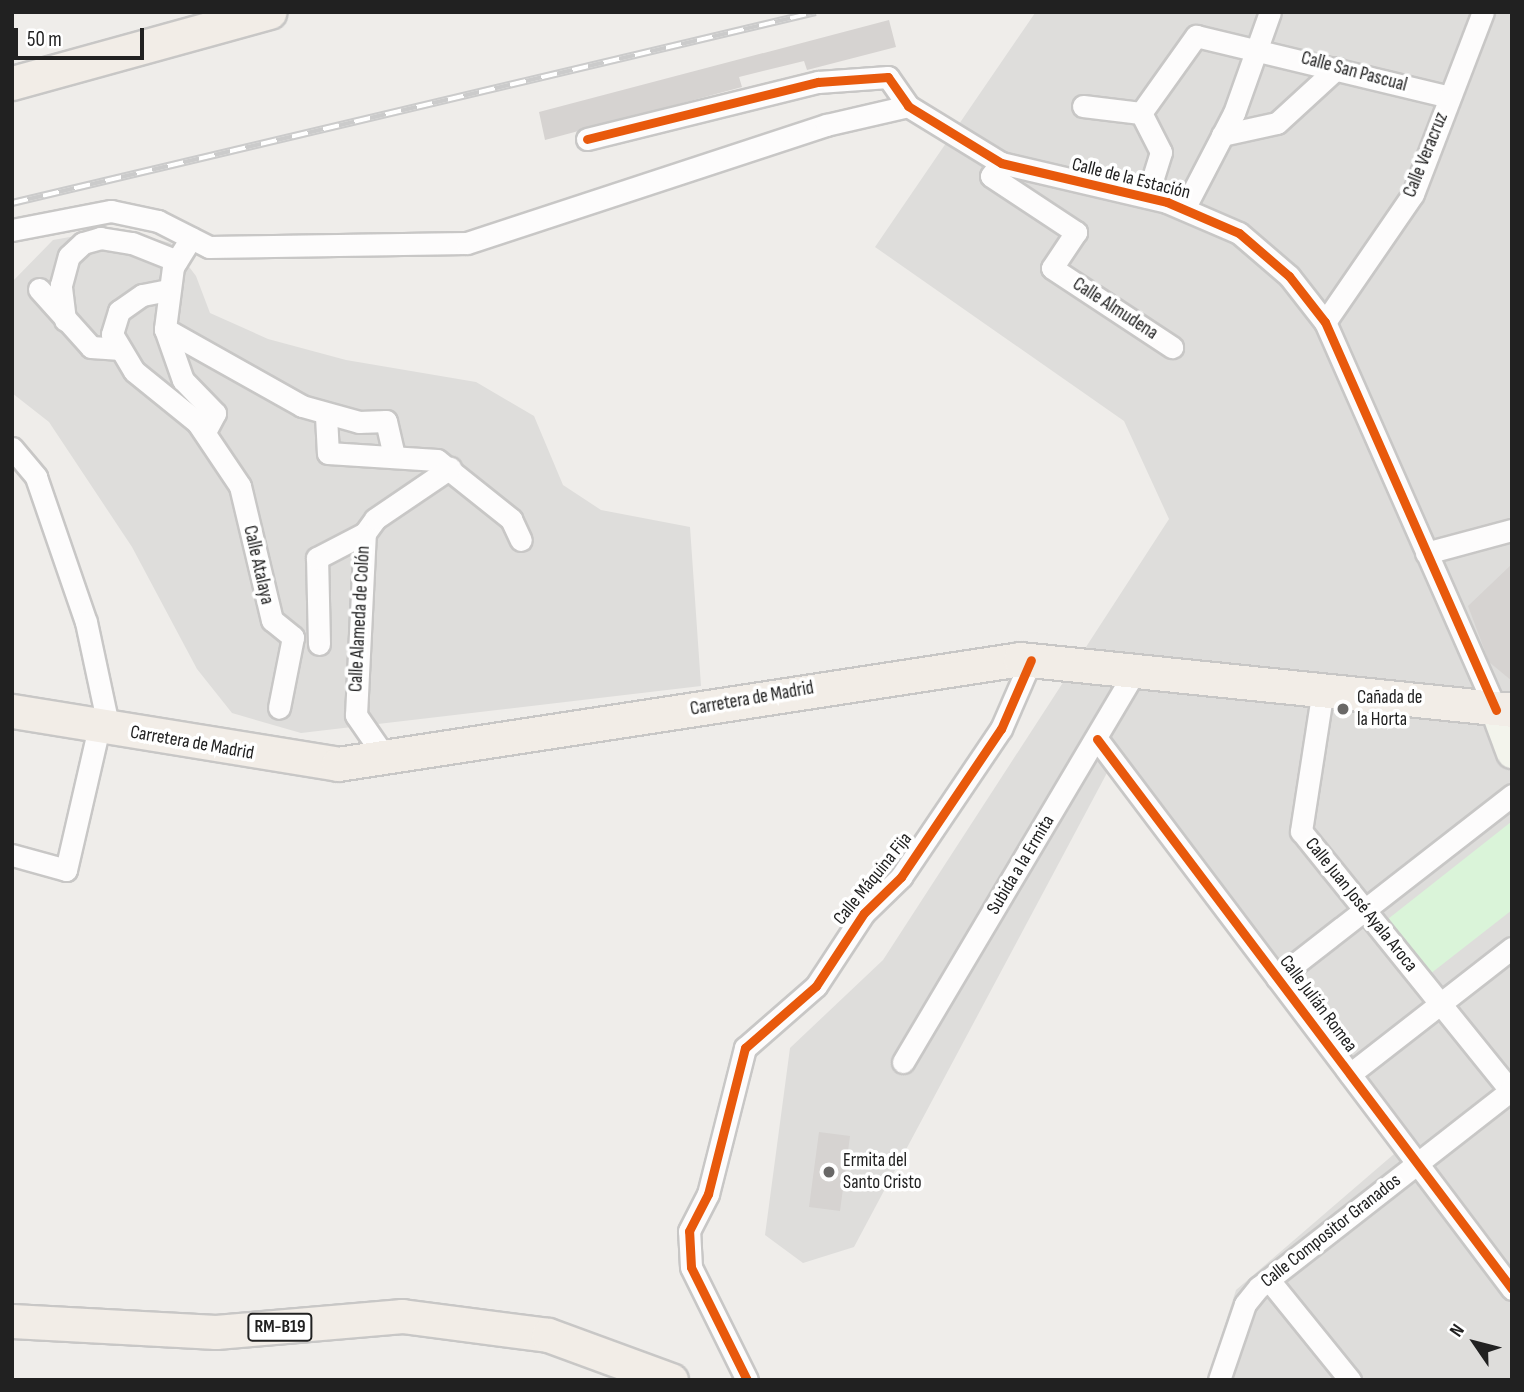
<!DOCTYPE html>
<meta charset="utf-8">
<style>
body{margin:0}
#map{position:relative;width:1524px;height:1392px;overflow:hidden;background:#efedea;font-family:"Sofia Sans Condensed",sans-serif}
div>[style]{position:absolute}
.residential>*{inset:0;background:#dedddb}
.park>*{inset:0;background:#daf4d9}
.building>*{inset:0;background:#d6d3d1}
.roads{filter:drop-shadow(2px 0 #c8c7c6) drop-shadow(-2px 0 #c8c7c6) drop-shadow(0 2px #c8c7c6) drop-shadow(0 -2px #c8c7c6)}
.minor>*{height:21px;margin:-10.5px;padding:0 10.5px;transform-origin:10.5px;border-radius:10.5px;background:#fdfcfc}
.secondary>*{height:30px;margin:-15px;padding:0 15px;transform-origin:15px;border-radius:15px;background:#f3f4ec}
.primary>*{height:33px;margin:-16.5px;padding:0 16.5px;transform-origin:16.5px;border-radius:16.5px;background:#f2ede7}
.rail>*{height:8px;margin-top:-4px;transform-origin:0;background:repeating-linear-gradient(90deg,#fff 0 16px,#cbcbcb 0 32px);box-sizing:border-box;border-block:2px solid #cbcbcb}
.cycleway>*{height:9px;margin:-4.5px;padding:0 4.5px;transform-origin:4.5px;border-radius:4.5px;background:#e8590c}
.dots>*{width:19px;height:19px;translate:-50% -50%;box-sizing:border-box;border:4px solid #fff;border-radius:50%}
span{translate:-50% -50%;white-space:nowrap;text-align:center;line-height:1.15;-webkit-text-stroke:7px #fff;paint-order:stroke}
.shield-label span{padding:2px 5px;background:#fff;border:2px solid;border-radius:5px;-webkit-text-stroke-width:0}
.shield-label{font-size:18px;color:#212121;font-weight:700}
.street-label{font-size:19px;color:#212121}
.poi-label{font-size:19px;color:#212121}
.left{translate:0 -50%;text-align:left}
.frame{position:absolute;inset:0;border:14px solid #212121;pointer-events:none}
.north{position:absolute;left:1440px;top:1308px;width:70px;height:70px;-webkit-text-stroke:5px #fff;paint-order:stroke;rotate:305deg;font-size:19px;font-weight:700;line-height:28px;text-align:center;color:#212121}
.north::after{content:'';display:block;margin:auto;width:24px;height:32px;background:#212121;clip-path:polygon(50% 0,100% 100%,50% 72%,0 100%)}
.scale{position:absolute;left:14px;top:28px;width:130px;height:32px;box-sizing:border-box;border:4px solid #212121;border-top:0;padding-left:9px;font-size:21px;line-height:24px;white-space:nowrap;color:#212121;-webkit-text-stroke:5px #fff;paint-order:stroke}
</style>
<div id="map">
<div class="residential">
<div style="clip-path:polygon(1512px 12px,1512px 1380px,1207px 1380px,1236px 1290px,1401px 1148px,1108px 771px,854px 1247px,803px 1263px,765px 1235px,790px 1048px,883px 960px,1169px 519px,1124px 421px,875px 247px,1035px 13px)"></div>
<div style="clip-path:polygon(115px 229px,171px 243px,196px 276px,210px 313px,268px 339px,346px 360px,476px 382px,534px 416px,563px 485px,601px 510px,690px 527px,701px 686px,301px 733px,232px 713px,197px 669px,132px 547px,49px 422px,12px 393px,12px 282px,53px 240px)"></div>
</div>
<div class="park">
<div style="clip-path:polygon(1511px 822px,1512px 910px,1430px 974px,1388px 919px)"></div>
</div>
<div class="building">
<div style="clip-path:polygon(889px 20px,896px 47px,807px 70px,804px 61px,739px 77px,742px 87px,545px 140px,539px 112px)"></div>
<div style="clip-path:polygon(1512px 564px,1512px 681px,1489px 662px,1468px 606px)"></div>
<div style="clip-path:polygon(819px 1132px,850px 1136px,840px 1211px,809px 1207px)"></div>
</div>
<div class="roads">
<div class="minor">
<div style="left:1083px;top:106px;width:58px;rotate:6.9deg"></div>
<div style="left:1222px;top:135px;width:56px;rotate:-12.3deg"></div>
<div style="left:1277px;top:123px;width:81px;rotate:-42.5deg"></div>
<div style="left:587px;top:139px;width:238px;rotate:-13.9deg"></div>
<div style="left:818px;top:82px;width:70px;rotate:-4.1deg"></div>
<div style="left:888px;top:77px;width:35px;rotate:55deg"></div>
<div style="left:908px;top:106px;width:109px;rotate:31.5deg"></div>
<div style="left:1001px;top:163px;width:171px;rotate:13.2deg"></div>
<div style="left:1167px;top:202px;width:78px;rotate:23.3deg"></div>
<div style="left:1239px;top:233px;width:66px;rotate:40.7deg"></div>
<div style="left:1289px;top:276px;width:58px;rotate:52deg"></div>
<div style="left:1325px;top:322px;width:424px;rotate:66.2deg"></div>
<div style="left:1001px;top:163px;width:16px;rotate:128deg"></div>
<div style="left:991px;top:176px;width:102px;rotate:33.4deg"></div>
<div style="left:1076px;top:232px;width:43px;rotate:123.7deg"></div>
<div style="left:1052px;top:268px;width:144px;rotate:33.4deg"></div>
<div style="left:1147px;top:197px;width:47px;rotate:-72.7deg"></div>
<div style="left:1161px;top:152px;width:44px;rotate:-117.1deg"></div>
<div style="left:1141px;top:113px;width:95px;rotate:-54.5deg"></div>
<div style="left:1196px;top:36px;width:261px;rotate:13.5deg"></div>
<div style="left:1184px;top:209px;width:108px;rotate:-62.5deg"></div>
<div style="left:1234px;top:113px;width:107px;rotate:-70.4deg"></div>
<div style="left:12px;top:230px;width:101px;rotate:-10.9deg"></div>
<div style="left:111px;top:211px;width:48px;rotate:12deg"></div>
<div style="left:158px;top:221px;width:57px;rotate:27deg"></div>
<div style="left:209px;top:247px;width:258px;rotate:-0.9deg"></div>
<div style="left:467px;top:243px;width:378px;rotate:-18.2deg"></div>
<div style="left:826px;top:125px;width:84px;rotate:-13deg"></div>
<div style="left:191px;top:238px;width:34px;rotate:122deg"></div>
<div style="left:173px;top:267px;width:63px;rotate:97.4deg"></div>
<div style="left:165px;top:329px;width:54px;rotate:70.6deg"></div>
<div style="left:183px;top:380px;width:46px;rotate:45.9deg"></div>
<div style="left:215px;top:413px;width:21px;rotate:118deg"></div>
<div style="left:39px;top:289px;width:78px;rotate:48.1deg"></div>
<div style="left:91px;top:347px;width:26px;rotate:4deg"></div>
<div style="left:168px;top:290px;width:26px;rotate:169deg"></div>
<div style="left:142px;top:295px;width:28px;rotate:145deg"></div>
<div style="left:119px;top:311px;width:24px;rotate:107deg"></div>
<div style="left:112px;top:334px;width:43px;rotate:59.3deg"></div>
<div style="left:134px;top:371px;width:81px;rotate:39deg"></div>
<div style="left:197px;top:422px;width:77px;rotate:56.1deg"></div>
<div style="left:240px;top:486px;width:138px;rotate:76.6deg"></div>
<div style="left:272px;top:620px;width:27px;rotate:39deg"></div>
<div style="left:293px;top:637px;width:72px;rotate:101.2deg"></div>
<div style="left:65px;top:320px;width:35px;rotate:-97deg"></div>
<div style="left:61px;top:285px;width:30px;rotate:-75deg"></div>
<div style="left:69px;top:256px;width:19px;rotate:-43deg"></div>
<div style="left:83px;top:243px;width:18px;rotate:-16deg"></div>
<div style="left:100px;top:238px;width:32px;rotate:9deg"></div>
<div style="left:132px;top:243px;width:48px;rotate:21.8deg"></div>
<div style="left:1325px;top:322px;width:155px;rotate:-55.5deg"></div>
<div style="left:1413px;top:194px;width:195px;rotate:-69deg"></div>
<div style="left:165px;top:329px;width:157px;rotate:29.3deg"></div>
<div style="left:302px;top:406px;width:59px;rotate:15.7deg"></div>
<div style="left:359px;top:422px;width:27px;rotate:-2deg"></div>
<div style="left:386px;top:421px;width:36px;rotate:77deg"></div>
<div style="left:326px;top:416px;width:37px;rotate:87deg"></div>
<div style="left:328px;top:453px;width:109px;rotate:3.7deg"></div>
<div style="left:437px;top:460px;width:95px;rotate:38.6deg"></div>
<div style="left:511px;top:519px;width:23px;rotate:65deg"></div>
<div style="left:12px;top:448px;width:38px;rotate:50deg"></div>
<div style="left:36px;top:477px;width:153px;rotate:71deg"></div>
<div style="left:86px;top:622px;width:109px;rotate:77.9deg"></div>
<div style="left:1426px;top:553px;width:89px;rotate:-15deg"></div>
<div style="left:319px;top:644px;width:86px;rotate:-91.3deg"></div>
<div style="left:317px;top:558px;width:54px;rotate:-27.5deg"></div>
<div style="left:1323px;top:689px;width:144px;rotate:98.8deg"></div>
<div style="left:1301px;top:831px;width:333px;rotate:51.1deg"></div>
<div style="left:1097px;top:739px;width:689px;rotate:52.96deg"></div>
<div style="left:387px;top:760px;width:55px;rotate:-124.6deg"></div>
<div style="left:356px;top:715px;width:182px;rotate:-87.2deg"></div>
<div style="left:365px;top:533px;width:17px;rotate:-54deg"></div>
<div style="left:375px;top:519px;width:91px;rotate:-34.2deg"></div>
<div style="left:12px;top:855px;width:56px;rotate:15.5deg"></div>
<div style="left:66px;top:870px;width:147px;rotate:-77deg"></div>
<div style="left:1277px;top:978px;width:298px;rotate:-37.9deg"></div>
<div style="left:903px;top:1062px;width:460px;rotate:-59.3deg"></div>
<div style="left:1350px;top:1074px;width:205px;rotate:-37.9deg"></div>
<div style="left:1269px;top:1280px;width:129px;rotate:51deg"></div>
<div style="left:747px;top:1380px;width:126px;rotate:-116.4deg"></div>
<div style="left:691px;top:1267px;width:36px;rotate:-93deg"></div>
<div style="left:689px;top:1231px;width:42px;rotate:-62.8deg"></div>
<div style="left:708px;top:1194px;width:151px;rotate:-75.8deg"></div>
<div style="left:745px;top:1048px;width:94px;rotate:-41.1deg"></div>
<div style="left:816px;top:986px;width:87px;rotate:-56.7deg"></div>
<div style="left:864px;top:913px;width:52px;rotate:-44.2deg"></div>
<div style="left:901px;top:877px;width:179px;rotate:-56deg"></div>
<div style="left:1001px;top:729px;width:75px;rotate:-66.5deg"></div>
<div style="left:1219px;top:1380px;width:80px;rotate:-71.1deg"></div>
<div style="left:1245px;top:1304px;width:22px;rotate:-51deg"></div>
<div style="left:1259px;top:1287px;width:321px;rotate:-38deg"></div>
</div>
<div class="secondary">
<div style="left:1496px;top:710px;width:46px;rotate:69.6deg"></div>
</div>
<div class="primary">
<div style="left:12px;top:83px;width:267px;rotate:-15.4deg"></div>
<div style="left:12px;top:711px;width:330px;rotate:9.2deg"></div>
<div style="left:338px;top:764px;width:690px;rotate:-8.75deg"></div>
<div style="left:1020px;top:659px;width:495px;rotate:5.9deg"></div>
<div style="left:12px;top:1321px;width:204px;rotate:3.1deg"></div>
<div style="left:216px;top:1332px;width:187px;rotate:-4.9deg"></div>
<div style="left:402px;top:1316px;width:147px;rotate:7.4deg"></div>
<div style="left:548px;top:1335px;width:131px;rotate:20.1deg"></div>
</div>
</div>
<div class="rail">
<div style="left:12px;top:203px;width:826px;rotate:-13.36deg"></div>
</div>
<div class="cycleway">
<div style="left:587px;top:139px;width:238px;rotate:-13.9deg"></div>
<div style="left:818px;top:82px;width:70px;rotate:-4.1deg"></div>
<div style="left:888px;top:77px;width:35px;rotate:55deg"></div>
<div style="left:908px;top:106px;width:109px;rotate:31.5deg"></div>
<div style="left:1001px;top:163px;width:171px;rotate:13.2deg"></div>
<div style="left:1167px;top:202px;width:78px;rotate:23.3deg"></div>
<div style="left:1239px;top:233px;width:66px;rotate:40.7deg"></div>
<div style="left:1289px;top:276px;width:58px;rotate:52deg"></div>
<div style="left:1325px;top:322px;width:424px;rotate:66.2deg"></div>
<div style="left:1097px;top:739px;width:689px;rotate:52.96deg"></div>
<div style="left:747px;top:1380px;width:126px;rotate:-116.4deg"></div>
<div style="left:691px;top:1267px;width:36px;rotate:-93deg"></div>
<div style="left:689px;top:1231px;width:42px;rotate:-62.8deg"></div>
<div style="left:708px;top:1194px;width:151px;rotate:-75.8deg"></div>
<div style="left:745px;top:1048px;width:94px;rotate:-41.1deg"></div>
<div style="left:816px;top:986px;width:87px;rotate:-56.7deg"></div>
<div style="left:864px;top:913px;width:52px;rotate:-44.2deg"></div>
<div style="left:901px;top:877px;width:179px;rotate:-56deg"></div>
<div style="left:1001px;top:729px;width:75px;rotate:-66.5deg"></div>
</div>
<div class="dots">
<div style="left:1343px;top:709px;background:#696867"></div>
<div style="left:829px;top:1172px;background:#696867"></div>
</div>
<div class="shield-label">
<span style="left:280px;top:1327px">RM-B19</span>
</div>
<div class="street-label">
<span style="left:1354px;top:72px;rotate:15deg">Calle San Pascual</span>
<span style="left:1426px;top:155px;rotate:-68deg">Calle Veracruz</span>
<span style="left:1131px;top:179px;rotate:14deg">Calle de la Estación</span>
<span style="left:1115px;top:309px;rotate:33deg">Calle Almudena</span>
<span style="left:258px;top:565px;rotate:77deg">Calle Atalaya</span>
<span style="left:360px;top:619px;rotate:-87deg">Calle Alameda de Colón</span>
<span style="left:752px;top:699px;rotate:-10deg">Carretera de Madrid</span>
<span style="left:192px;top:743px;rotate:10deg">Carretera de Madrid</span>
<span style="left:1021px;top:865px;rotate:-59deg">Subida a la Ermita</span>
<span style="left:873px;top:879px;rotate:-51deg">Calle Máquina Fija</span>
<span style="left:1361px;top:905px;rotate:51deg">Calle Juan José Ayala Aroca</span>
<span style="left:1318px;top:1004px;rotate:53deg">Calle Julián Romea</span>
<span style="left:1331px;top:1231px;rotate:-38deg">Calle Compositor Granados</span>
</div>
<div class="poi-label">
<span class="left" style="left:1357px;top:709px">Cañada de<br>la Horta</span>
<span class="left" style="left:843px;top:1172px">Ermita del<br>Santo Cristo</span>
</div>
<div class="frame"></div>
<div class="north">N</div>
<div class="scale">50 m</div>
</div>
